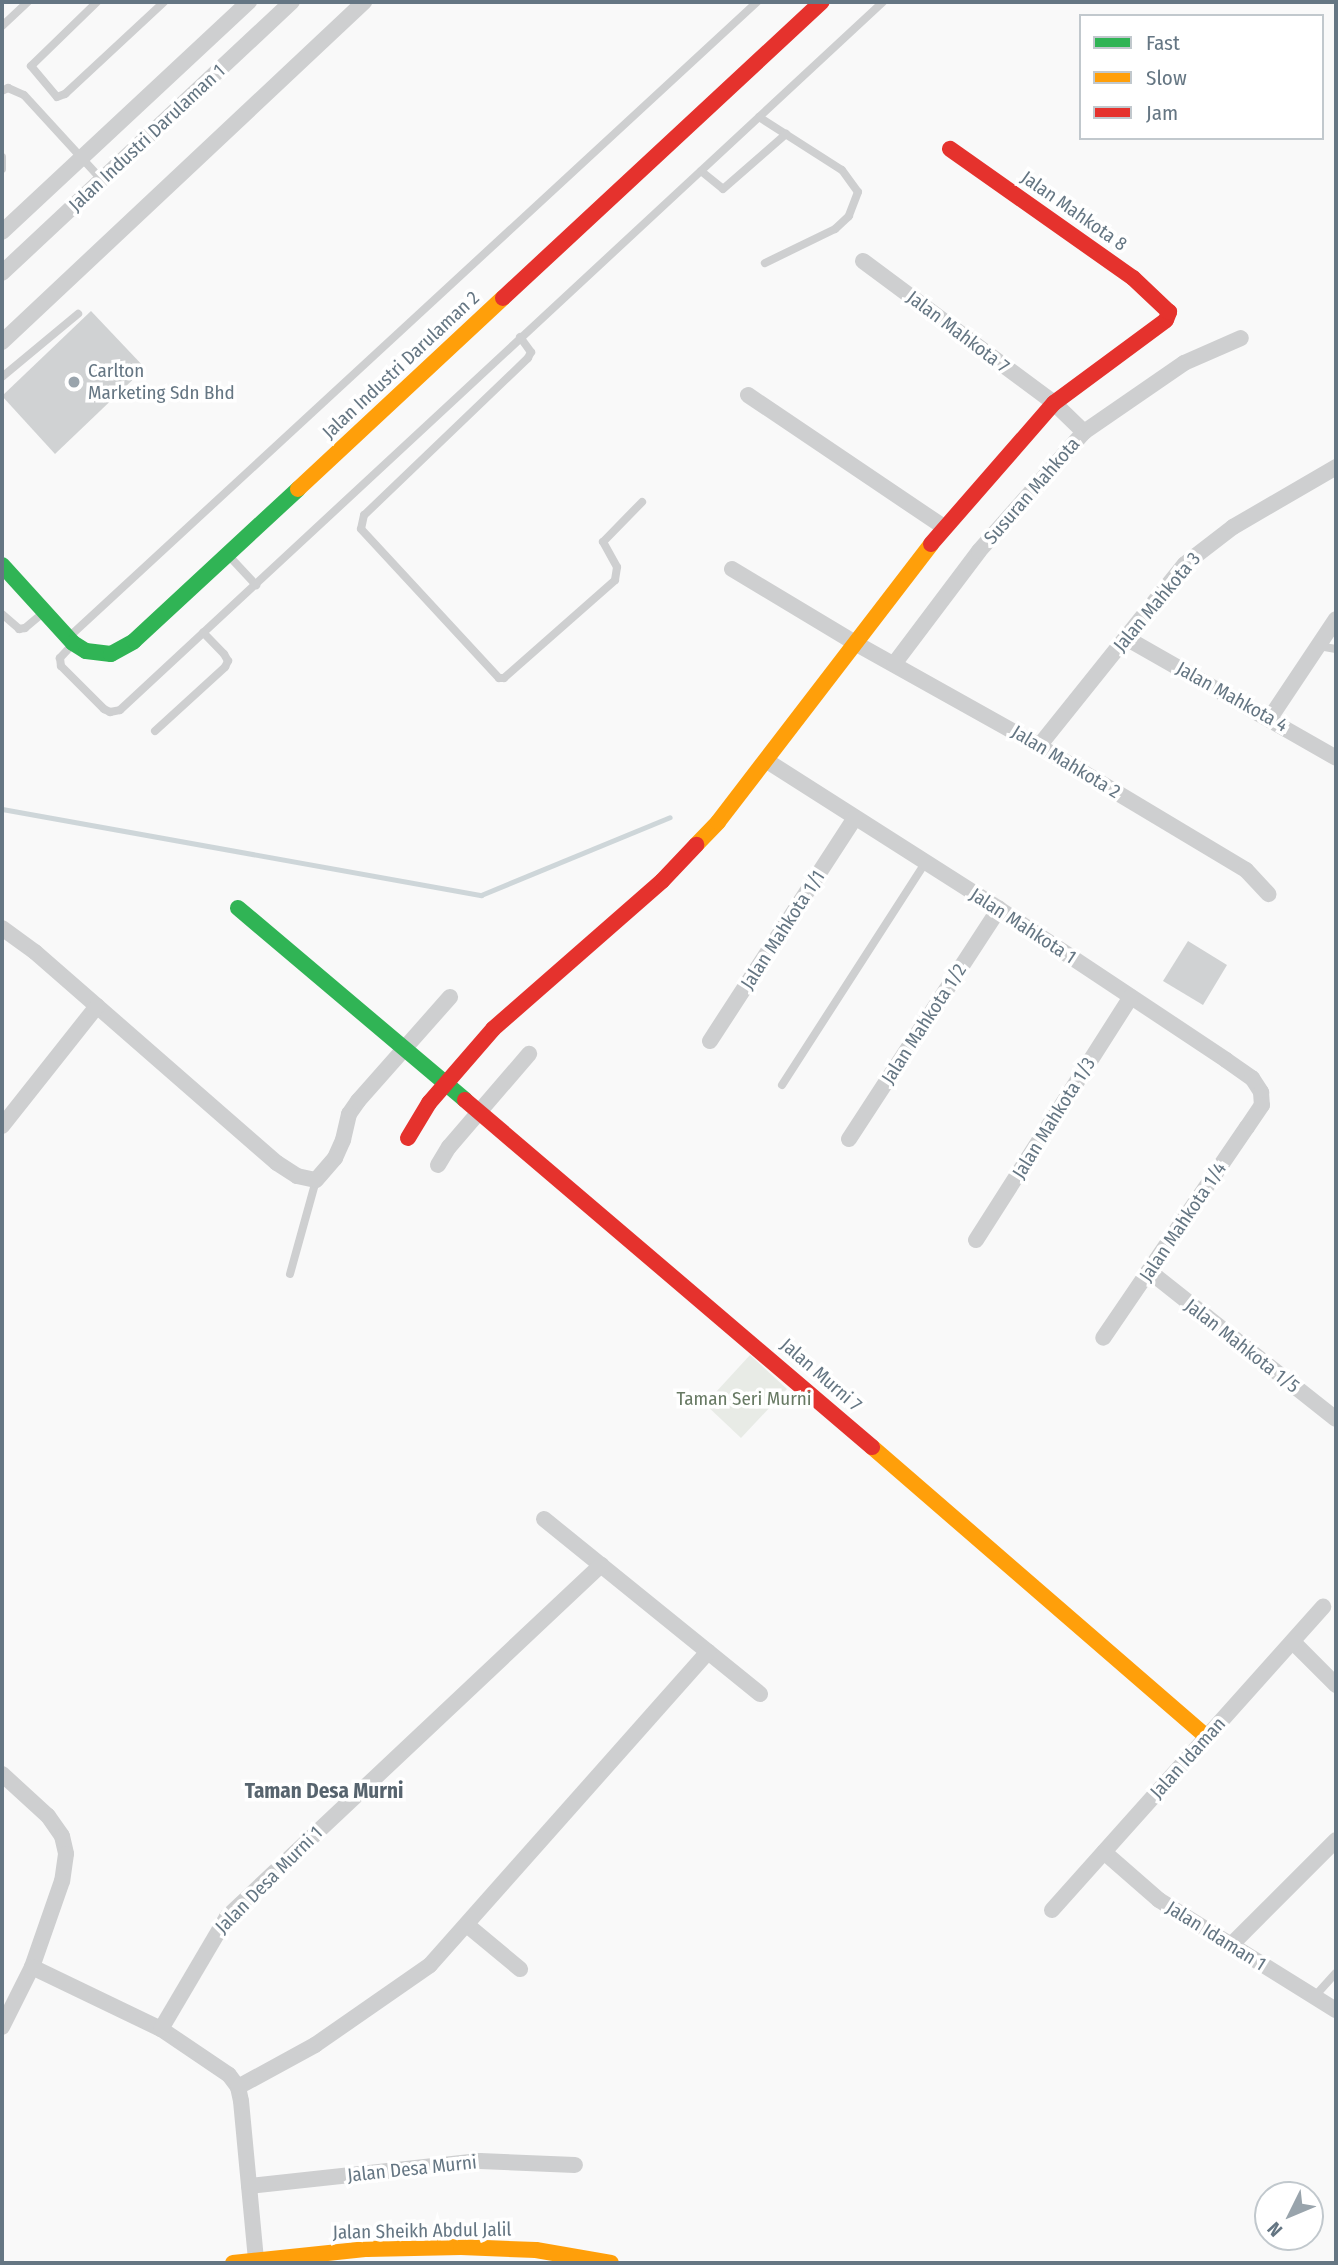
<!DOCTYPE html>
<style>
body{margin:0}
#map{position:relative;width:1338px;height:2265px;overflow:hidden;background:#f9f9f9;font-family:"Fira Sans Condensed",sans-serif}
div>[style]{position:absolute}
.green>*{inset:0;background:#e8ebe6}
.stream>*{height:5px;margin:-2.5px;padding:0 2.5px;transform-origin:2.5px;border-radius:2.5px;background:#ced6d9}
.building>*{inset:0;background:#d0d2d3}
.lane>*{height:8px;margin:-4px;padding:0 4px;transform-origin:4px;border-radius:4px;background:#cecfd0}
.street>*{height:16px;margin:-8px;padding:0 8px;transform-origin:8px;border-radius:8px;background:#cecfd0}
.fast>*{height:16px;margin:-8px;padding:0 8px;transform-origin:8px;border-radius:8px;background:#30b455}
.slow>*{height:16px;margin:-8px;padding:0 8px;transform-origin:8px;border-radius:8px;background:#ff9f0a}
.jam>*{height:16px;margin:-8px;padding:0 8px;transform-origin:8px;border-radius:8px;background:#e5322d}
.dots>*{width:19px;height:19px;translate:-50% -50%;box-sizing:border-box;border:4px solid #fff;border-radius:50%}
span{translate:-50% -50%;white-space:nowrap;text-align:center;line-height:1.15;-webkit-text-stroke:7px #fff;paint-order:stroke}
.street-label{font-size:19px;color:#657683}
.poi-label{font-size:19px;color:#657683}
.left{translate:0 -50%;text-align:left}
.park-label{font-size:19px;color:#687a64}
.neighbourhood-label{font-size:21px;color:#57646e;font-weight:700}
.frame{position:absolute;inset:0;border:4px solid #657683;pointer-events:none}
.legend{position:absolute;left:1079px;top:14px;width:245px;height:126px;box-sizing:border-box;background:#fff;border:2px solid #c1c8cd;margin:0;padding:9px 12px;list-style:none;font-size:21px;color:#657683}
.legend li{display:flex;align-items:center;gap:14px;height:35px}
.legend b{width:35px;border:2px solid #c1c8cd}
.north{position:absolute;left:1254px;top:2181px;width:70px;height:70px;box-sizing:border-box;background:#fff;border:2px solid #c1c8cd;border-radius:50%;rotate:227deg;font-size:19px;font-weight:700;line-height:28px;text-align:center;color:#657683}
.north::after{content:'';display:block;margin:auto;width:24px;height:32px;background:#99a4ac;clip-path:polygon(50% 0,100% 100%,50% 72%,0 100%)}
</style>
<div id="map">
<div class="green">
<div style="clip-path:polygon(750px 1355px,787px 1389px,741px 1438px,705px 1404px)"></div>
</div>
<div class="stream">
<div style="left:2px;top:809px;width:487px;rotate:10.2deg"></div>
<div style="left:481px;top:895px;width:204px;rotate:-22.4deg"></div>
</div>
<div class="building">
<div style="clip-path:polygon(91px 311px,145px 368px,55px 454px,2px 396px)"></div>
<div style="clip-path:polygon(1188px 941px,1227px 965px,1203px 1005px,1163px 981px)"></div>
</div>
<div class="lane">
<div style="left:97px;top:2px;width:92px;rotate:135.9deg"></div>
<div style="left:31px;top:66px;width:40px;rotate:50deg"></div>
<div style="left:57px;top:97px;width:9px;rotate:-21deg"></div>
<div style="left:65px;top:94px;width:135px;rotate:-42.9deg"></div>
<div style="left:2px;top:26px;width:35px;rotate:-43deg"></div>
<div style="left:2px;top:91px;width:7px;rotate:-27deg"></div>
<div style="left:8px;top:88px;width:17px;rotate:24deg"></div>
<div style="left:24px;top:95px;width:115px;rotate:47.5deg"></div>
<div style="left:759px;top:117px;width:98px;rotate:32.6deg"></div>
<div style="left:842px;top:170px;width:27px;rotate:54deg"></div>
<div style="left:858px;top:192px;width:26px;rotate:111deg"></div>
<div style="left:849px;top:216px;width:19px;rotate:137deg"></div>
<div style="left:835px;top:229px;width:78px;rotate:154.1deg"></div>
<div style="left:2px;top:157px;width:12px;rotate:90deg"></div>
<div style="left:701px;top:171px;width:28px;rotate:39deg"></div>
<div style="left:723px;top:189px;width:84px;rotate:-41.1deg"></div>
<div style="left:520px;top:337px;width:19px;rotate:54deg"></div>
<div style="left:531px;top:352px;width:7px;rotate:117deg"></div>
<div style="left:528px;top:358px;width:227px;rotate:136.2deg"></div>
<div style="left:364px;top:515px;width:14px;rotate:102deg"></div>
<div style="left:361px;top:529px;width:203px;rotate:47.2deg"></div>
<div style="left:499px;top:678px;width:5px"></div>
<div style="left:504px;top:678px;width:148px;rotate:-41.4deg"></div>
<div style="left:615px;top:580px;width:13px;rotate:-81deg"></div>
<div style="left:617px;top:567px;width:29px;rotate:-119deg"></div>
<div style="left:603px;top:542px;width:56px;rotate:-45.7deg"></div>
<div style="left:2px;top:377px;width:99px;rotate:-39.7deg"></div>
<div style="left:229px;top:556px;width:40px;rotate:47deg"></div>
<div style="left:2px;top:614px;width:23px;rotate:41deg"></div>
<div style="left:19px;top:629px;width:6px;rotate:-9deg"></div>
<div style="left:25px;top:628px;width:23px;rotate:-40deg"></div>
<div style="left:70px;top:636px;width:935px;rotate:-42.7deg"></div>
<div style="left:72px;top:645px;width:18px;rotate:133deg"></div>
<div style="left:60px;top:658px;width:8px;rotate:83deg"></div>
<div style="left:61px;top:666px;width:61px;rotate:45deg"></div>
<div style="left:104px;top:709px;width:7px;rotate:27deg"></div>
<div style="left:110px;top:712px;width:10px;rotate:-11deg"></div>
<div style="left:120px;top:710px;width:1041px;rotate:-42.86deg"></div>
<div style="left:1319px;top:646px;width:17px;rotate:10deg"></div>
<div style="left:155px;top:731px;width:95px;rotate:-42.4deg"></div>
<div style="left:225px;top:667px;width:7px;rotate:-63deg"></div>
<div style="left:228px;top:661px;width:8px;rotate:-120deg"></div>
<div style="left:224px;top:654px;width:30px;rotate:-134deg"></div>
<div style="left:782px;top:1085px;width:264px;rotate:-57.2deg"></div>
<div style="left:290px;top:1274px;width:98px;rotate:-74.5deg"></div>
<div style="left:1315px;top:1996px;width:31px;rotate:-48deg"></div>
</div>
<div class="street">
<div style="left:2px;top:232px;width:338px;rotate:-43deg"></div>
<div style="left:863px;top:261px;width:238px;rotate:36.6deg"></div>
<div style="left:1054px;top:403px;width:42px;rotate:44deg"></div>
<div style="left:2px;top:273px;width:397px;rotate:-43.1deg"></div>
<div style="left:2px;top:342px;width:497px;rotate:-43.2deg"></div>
<div style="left:748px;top:395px;width:236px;rotate:34deg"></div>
<div style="left:732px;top:569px;width:144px;rotate:31deg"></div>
<div style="left:855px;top:643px;width:211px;rotate:29.2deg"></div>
<div style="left:1039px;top:746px;width:241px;rotate:30.9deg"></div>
<div style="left:1246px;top:870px;width:33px;rotate:47deg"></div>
<div style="left:1126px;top:638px;width:242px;rotate:29.7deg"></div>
<div style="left:894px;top:664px;width:141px;rotate:-53deg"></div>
<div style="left:979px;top:551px;width:159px;rotate:-48.6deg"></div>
<div style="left:1084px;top:432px;width:121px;rotate:-34.6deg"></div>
<div style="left:1184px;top:363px;width:62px;rotate:-23.7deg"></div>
<div style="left:1270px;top:718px;width:119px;rotate:-56.3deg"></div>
<div style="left:1039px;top:746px;width:233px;rotate:-51.3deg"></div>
<div style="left:1185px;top:564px;width:61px;rotate:-37.6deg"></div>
<div style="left:1233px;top:527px;width:119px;rotate:-30.2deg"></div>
<div style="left:767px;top:761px;width:275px;rotate:32.5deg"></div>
<div style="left:999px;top:909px;width:273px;rotate:33.6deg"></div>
<div style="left:1226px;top:1060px;width:32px;rotate:35deg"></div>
<div style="left:1252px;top:1078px;width:17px;rotate:57deg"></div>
<div style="left:1261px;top:1092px;width:13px;rotate:86deg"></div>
<div style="left:1262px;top:1105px;width:27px;rotate:124deg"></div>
<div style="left:1247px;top:1127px;width:255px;rotate:124.3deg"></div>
<div style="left:2px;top:928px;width:41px;rotate:36deg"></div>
<div style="left:35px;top:952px;width:321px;rotate:41.1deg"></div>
<div style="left:277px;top:1163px;width:24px;rotate:33deg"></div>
<div style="left:297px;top:1176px;width:19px;rotate:12deg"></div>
<div style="left:316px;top:1180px;width:29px;rotate:-49deg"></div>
<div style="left:335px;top:1158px;width:20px;rotate:-66deg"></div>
<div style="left:343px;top:1140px;width:27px;rotate:-77deg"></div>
<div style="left:349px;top:1114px;width:16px;rotate:-55deg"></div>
<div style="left:358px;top:1101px;width:139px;rotate:-48.5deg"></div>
<div style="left:710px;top:1041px;width:266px;rotate:-57deg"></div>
<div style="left:2px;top:1126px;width:153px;rotate:-51.6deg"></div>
<div style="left:849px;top:1139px;width:275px;rotate:-56.9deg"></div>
<div style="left:438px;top:1165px;width:21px;rotate:-59deg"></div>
<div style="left:449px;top:1147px;width:123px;rotate:-49.3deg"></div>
<div style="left:976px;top:1240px;width:288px;rotate:-57.5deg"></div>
<div style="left:1149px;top:1271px;width:238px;rotate:38.4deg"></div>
<div style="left:544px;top:1519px;width:278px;rotate:39deg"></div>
<div style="left:1293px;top:1642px;width:61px;rotate:45deg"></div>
<div style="left:2px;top:1774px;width:62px;rotate:42.4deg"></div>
<div style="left:48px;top:1816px;width:24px;rotate:55deg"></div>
<div style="left:62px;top:1836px;width:18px;rotate:77deg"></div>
<div style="left:66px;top:1854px;width:27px;rotate:98deg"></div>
<div style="left:62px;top:1881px;width:91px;rotate:109.2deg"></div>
<div style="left:32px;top:1967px;width:67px;rotate:116.6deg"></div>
<div style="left:1104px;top:1852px;width:73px;rotate:41.1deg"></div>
<div style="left:1159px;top:1900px;width:208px;rotate:31.9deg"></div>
<div style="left:1052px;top:1910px;width:407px;rotate:-48.2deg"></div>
<div style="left:467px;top:1925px;width:69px;rotate:39.7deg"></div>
<div style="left:1231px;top:1945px;width:148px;rotate:-45deg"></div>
<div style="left:32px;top:1967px;width:143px;rotate:25.7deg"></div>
<div style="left:161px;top:2029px;width:82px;rotate:34.1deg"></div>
<div style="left:229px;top:2075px;width:15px;rotate:53deg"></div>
<div style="left:238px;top:2087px;width:14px;rotate:78deg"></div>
<div style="left:241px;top:2101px;width:160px;rotate:84.6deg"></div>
<div style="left:161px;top:2029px;width:130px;rotate:-59.5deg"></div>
<div style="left:227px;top:1917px;width:514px;rotate:-43.26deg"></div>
<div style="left:238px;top:2087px;width:88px;rotate:-28.6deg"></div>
<div style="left:315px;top:2045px;width:140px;rotate:-34.8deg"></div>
<div style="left:430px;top:1965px;width:419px;rotate:-48.4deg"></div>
<div style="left:249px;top:2186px;width:232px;rotate:-6.2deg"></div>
<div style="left:480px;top:2161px;width:95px;rotate:2.4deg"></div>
</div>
<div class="fast">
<div style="left:2px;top:565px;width:105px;rotate:47.7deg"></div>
<div style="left:73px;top:643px;width:15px;rotate:32deg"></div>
<div style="left:86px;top:651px;width:25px;rotate:7deg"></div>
<div style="left:111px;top:654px;width:26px;rotate:-29deg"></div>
<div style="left:134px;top:641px;width:224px;rotate:-42.8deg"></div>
<div style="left:238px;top:908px;width:297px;rotate:40.2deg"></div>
</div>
<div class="slow">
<div style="left:298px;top:489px;width:280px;rotate:-43deg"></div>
<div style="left:696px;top:845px;width:32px;rotate:-46deg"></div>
<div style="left:718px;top:822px;width:350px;rotate:-52.5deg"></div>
<div style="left:872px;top:1447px;width:443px;rotate:40.9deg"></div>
<div style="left:233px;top:2263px;width:135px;rotate:-6deg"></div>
<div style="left:367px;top:2249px;width:94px;rotate:-1.2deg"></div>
<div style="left:461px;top:2247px;width:75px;rotate:2.3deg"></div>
<div style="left:536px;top:2250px;width:76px;rotate:9.8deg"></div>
</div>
<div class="jam">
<div style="left:503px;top:298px;width:435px;rotate:-42.9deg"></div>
<div style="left:931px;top:544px;width:187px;rotate:-48.9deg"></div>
<div style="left:1054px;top:403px;width:139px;rotate:-36.5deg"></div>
<div style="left:1166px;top:320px;width:9px;rotate:-69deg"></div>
<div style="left:1169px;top:312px;width:50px;rotate:-136.6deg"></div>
<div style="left:1133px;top:278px;width:224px;rotate:-144.8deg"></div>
<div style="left:465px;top:1100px;width:535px;rotate:40.45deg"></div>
<div style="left:408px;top:1138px;width:41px;rotate:-59deg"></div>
<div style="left:429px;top:1103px;width:98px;rotate:-49.1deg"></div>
<div style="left:493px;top:1029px;width:225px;rotate:-41.2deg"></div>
<div style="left:662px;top:881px;width:50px;rotate:-46.6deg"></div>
</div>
<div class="dots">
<div style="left:74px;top:382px;background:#99a4ac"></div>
</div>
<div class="street-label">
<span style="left:147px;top:138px;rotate:-43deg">Jalan Industri Darulaman 1</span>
<span style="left:1074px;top:211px;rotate:35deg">Jalan Mahkota 8</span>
<span style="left:958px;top:332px;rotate:37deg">Jalan Mahkota 7</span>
<span style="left:401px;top:365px;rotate:-43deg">Jalan Industri Darulaman 2</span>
<span style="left:1032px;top:491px;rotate:-49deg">Susuran Mahkota</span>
<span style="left:1157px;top:602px;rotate:-50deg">Jalan Mahkota 3</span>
<span style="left:1232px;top:697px;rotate:29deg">Jalan Mahkota 4</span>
<span style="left:1066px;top:762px;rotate:31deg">Jalan Mahkota 2</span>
<span style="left:1023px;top:926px;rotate:33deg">Jalan Mahkota 1</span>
<span style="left:783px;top:930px;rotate:-57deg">Jalan Mahkota 1/1</span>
<span style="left:924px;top:1024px;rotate:-57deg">Jalan Mahkota 1/2</span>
<span style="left:1054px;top:1118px;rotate:-58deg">Jalan Mahkota 1/3</span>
<span style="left:1183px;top:1222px;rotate:-56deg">Jalan Mahkota 1/4</span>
<span style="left:1242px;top:1346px;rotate:38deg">Jalan Mahkota 1/5</span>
<span style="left:821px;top:1375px;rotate:41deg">Jalan Murni 7</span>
<span style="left:1188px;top:1758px;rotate:-48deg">Jalan Idaman</span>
<span style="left:269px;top:1880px;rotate:-45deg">Jalan Desa Murni 1</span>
<span style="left:1216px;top:1936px;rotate:32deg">Jalan Idaman 1</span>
<span style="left:412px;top:2169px;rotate:-6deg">Jalan Desa Murni</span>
<span style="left:422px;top:2231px;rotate:-1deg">Jalan Sheikh Abdul Jalil</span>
</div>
<div class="poi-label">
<span class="left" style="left:88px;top:382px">Carlton<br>Marketing Sdn Bhd</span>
</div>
<div class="park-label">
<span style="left:744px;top:1399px">Taman Seri Murni</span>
</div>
<div class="neighbourhood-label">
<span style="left:324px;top:1791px">Taman Desa Murni</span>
</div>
<div class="frame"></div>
<ul class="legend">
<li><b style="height:9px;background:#30b455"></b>Fast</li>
<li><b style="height:9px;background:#ff9f0a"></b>Slow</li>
<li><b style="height:9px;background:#e5322d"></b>Jam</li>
</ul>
<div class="north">N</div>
</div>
